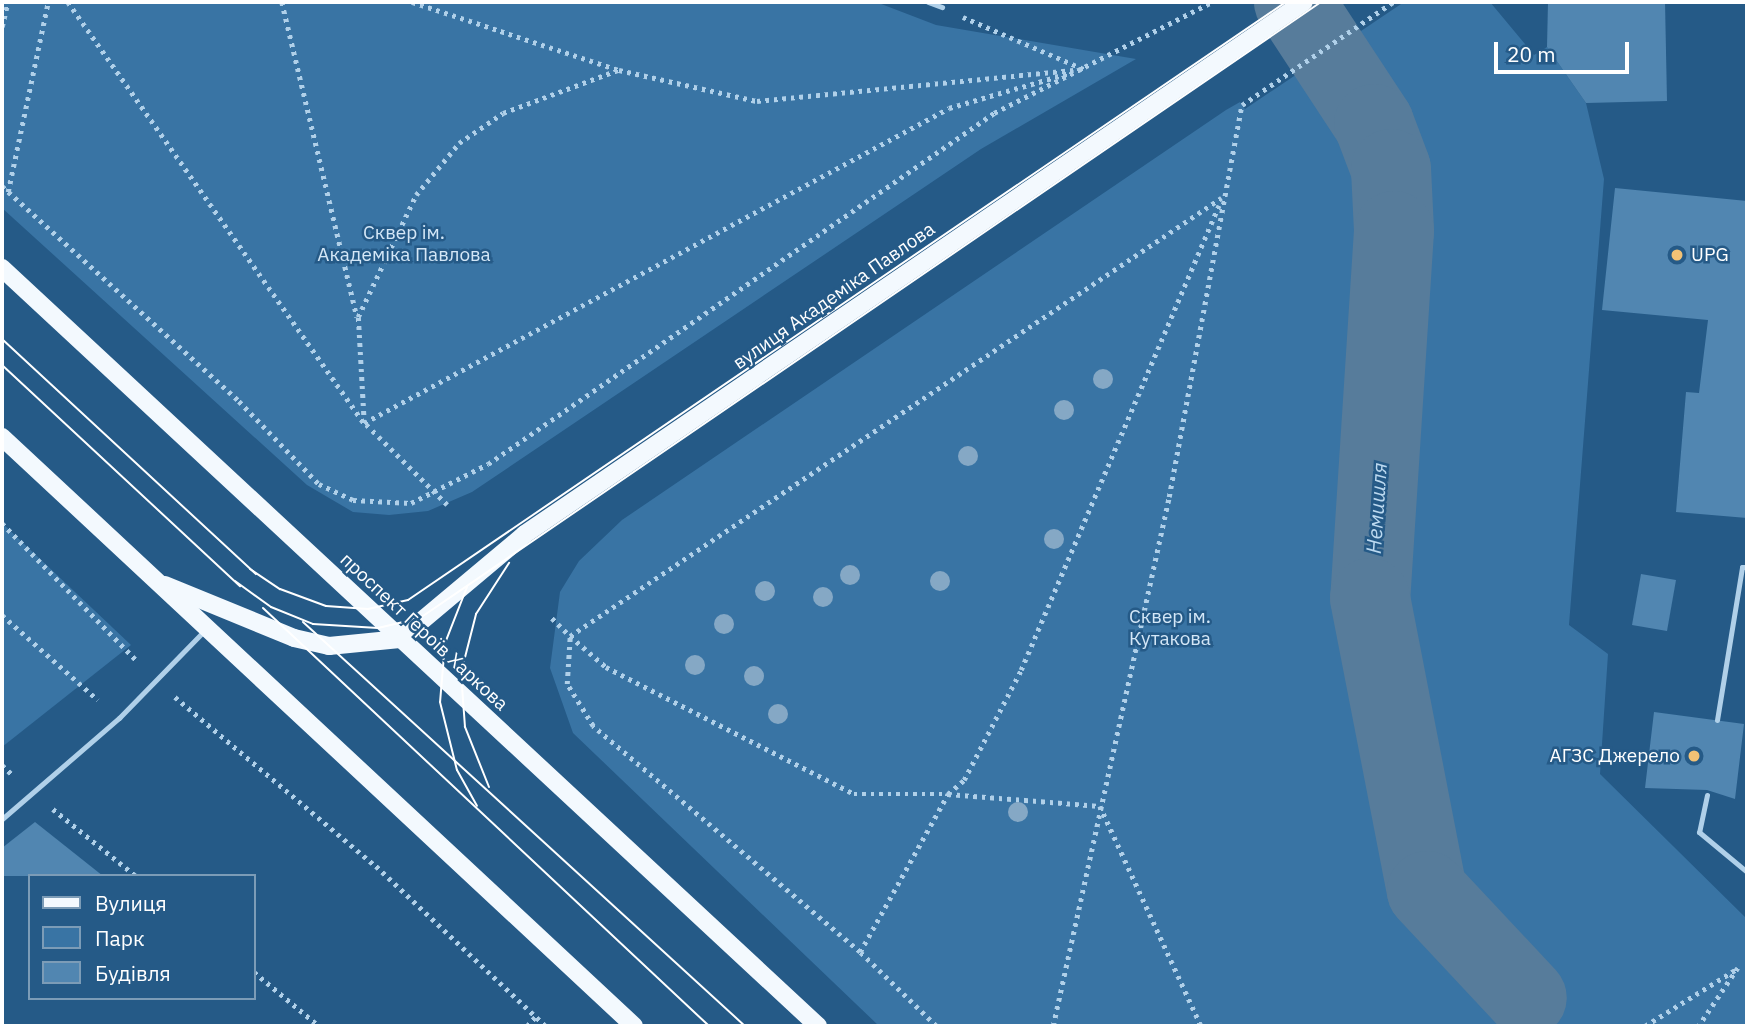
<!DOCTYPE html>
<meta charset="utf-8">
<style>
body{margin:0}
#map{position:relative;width:1749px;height:1028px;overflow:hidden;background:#255a87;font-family:"IBM Plex Sans",sans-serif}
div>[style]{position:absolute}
.green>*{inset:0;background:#3974a4}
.river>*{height:80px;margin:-40px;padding:0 40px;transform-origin:40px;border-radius:40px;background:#577c9b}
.building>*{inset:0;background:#5186b1}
.path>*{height:4.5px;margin-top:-2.25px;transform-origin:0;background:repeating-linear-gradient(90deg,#b0d0e9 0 3.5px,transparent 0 8.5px)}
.service>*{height:5px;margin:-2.5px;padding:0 2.5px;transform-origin:2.5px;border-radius:2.5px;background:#b0d0e9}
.primary>*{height:18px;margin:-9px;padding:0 9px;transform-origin:9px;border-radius:9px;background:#f3f9fe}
.tram>*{height:2px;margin:-1px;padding:0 1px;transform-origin:1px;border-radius:1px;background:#fff}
.trees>*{width:20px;height:20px;margin:-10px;border-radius:50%;background:#85a8c5}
.dots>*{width:19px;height:19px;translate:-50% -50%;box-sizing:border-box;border:4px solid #255a87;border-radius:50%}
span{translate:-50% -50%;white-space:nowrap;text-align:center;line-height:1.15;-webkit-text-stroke:5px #255a87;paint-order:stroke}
.park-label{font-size:19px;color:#d4e7f7}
.poi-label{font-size:19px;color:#fff}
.left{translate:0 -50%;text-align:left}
.right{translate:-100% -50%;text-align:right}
.street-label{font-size:19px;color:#fff}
.water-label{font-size:21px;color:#bcd9f0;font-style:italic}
.frame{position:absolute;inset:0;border:4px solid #fff;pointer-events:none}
.legend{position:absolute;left:28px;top:874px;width:228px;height:126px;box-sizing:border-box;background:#255a87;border:2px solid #7c9cb7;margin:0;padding:9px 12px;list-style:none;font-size:21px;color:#fff}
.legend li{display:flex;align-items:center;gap:14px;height:35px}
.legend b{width:35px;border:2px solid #7c9cb7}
.scale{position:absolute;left:1494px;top:42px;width:135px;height:32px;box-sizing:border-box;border:4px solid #fff;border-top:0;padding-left:9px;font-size:21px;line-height:24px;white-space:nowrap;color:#fff;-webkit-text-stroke:5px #255a87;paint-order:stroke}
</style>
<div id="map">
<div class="green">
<div style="clip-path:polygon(2px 2px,876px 2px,936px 25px,1136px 59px,981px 149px,472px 492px,428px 511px,389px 515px,353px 512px,307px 485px,2px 208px)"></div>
<div style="clip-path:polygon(1404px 2px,1490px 2px,1534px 55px,1547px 47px,1586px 103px,1604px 179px,1569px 625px,1608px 654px,1600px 774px,1747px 919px,1747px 1026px,879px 1026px,573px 733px,550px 668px,560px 592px,579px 561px,622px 520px,1226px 110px,1240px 102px,1245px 109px)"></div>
<div style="clip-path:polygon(2px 523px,131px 645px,2px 747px)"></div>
</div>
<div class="river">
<div style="left:1294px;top:2px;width:146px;rotate:56.7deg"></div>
<div style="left:1374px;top:124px;width:48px;rotate:69.3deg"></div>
<div style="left:1391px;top:169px;width:62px;rotate:87.2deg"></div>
<div style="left:1394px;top:231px;width:368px;rotate:93.7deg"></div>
<div style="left:1370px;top:598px;width:298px;rotate:79deg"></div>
<div style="left:1427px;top:891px;width:146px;rotate:46.9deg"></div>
</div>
<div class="building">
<div style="clip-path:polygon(1548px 2px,1665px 2px,1667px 101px,1586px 103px,1547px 47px)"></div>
<div style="clip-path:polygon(1615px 188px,1747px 201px,1747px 518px,1676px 512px,1686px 392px,1699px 393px,1708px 320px,1602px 310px)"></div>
<div style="clip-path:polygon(1641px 574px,1676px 580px,1667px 631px,1632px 625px)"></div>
<div style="clip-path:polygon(1654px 712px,1744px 724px,1735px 799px,1707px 790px,1645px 788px)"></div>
<div style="clip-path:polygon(35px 822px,103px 876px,2px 876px,2px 848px)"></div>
</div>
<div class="path">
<div style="left:68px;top:2px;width:515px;rotate:54.89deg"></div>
<div style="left:364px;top:423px;width:664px;rotate:-28.3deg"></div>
<div style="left:949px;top:108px;width:129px;rotate:-16.2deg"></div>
<div style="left:282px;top:2px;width:324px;rotate:76.6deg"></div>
<div style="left:412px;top:2px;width:218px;rotate:18.2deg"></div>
<div style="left:619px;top:70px;width:141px;rotate:12.7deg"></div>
<div style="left:757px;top:101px;width:318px;rotate:-5.6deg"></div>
<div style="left:963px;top:17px;width:132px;rotate:23.3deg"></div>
<div style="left:2px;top:27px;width:26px;rotate:-77deg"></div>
<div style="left:2px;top:186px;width:320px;rotate:42.2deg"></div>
<div style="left:239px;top:401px;width:115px;rotate:46.1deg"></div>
<div style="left:319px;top:484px;width:38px;rotate:25deg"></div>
<div style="left:353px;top:500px;width:58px;rotate:3deg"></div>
<div style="left:411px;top:503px;width:86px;rotate:-26.9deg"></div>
<div style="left:488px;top:464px;width:616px;rotate:-34.75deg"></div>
<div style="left:994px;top:113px;width:245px;rotate:-27deg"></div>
<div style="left:8px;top:192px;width:194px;rotate:-78.1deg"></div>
<div style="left:447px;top:505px;width:117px;rotate:-135.3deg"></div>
<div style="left:364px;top:423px;width:106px;rotate:-93.2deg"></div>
<div style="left:358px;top:317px;width:135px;rotate:-64.6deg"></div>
<div style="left:416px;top:195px;width:67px;rotate:-50.4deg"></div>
<div style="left:459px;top:143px;width:53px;rotate:-34.3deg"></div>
<div style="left:503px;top:113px;width:123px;rotate:-20.5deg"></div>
<div style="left:2px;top:523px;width:194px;rotate:45.6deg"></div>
<div style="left:2px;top:615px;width:128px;rotate:41.5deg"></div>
<div style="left:552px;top:618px;width:25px;rotate:45deg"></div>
<div style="left:570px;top:636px;width:785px;rotate:-33.93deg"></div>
<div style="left:175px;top:697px;width:263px;rotate:40.1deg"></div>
<div style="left:376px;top:866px;width:233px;rotate:43.3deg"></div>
<div style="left:2px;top:765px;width:16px;rotate:43deg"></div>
<div style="left:53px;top:809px;width:107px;rotate:38.9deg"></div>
<div style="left:860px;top:952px;width:181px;rotate:-60.9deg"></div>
<div style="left:948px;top:794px;width:21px;rotate:-41deg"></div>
<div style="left:964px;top:780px;width:124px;rotate:-62.6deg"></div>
<div style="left:1021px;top:670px;width:505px;rotate:-66.94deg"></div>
<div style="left:254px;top:972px;width:85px;rotate:39.7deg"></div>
<div style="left:527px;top:1026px;width:12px;rotate:-48deg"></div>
<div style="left:936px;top:1026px;width:106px;rotate:-135.8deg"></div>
<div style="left:860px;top:952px;width:350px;rotate:-139.8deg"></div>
<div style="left:593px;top:726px;width:49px;rotate:-121.8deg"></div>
<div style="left:567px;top:684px;width:48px;rotate:-86.4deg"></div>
<div style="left:570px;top:636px;width:48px;rotate:40.7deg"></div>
<div style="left:606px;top:667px;width:279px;rotate:27.1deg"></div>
<div style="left:854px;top:794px;width:94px"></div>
<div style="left:948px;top:794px;width:152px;rotate:4.5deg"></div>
<div style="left:1100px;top:806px;width:242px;rotate:65.3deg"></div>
<div style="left:1053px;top:1026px;width:542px;rotate:-77.63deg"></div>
<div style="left:1169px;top:497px;width:399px;rotate:-79.5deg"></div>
<div style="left:1242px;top:105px;width:183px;rotate:-34.3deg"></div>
<div style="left:1645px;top:1026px;width:110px;rotate:-31.9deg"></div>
<div style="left:1738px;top:968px;width:70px;rotate:123.9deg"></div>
</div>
<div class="service">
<div style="left:928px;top:2px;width:15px;rotate:20deg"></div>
<div style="left:1717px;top:720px;width:155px;rotate:-80.7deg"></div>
<div style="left:1742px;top:567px;width:5px"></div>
<div style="left:1707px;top:795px;width:38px;rotate:102deg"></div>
<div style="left:1699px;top:832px;width:62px;rotate:39.8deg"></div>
<div style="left:2px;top:819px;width:155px;rotate:-40.8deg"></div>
<div style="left:119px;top:718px;width:123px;rotate:-45.7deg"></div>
</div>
<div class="primary">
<div style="left:2px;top:268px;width:1114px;rotate:42.89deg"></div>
<div style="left:2px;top:437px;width:864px;rotate:42.98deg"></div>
<div style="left:165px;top:585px;width:139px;rotate:22.3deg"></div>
<div style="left:294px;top:638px;width:36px;rotate:13deg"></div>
<div style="left:329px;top:646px;width:71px;rotate:-5.6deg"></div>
<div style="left:400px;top:639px;width:163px;rotate:-40deg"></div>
<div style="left:525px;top:534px;width:943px;rotate:-34.33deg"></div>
</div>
<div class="tram">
<div style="left:2px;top:339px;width:346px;rotate:42.8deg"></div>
<div style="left:2px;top:365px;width:325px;rotate:42.9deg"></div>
<div style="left:250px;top:569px;width:36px;rotate:34deg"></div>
<div style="left:280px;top:589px;width:49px;rotate:20.3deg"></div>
<div style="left:326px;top:606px;width:42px;rotate:4.1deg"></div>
<div style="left:368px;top:609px;width:41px;rotate:-12.7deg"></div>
<div style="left:408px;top:600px;width:1062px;rotate:-34.26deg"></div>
<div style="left:235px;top:581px;width:44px;rotate:35.8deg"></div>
<div style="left:271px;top:607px;width:45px;rotate:22deg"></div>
<div style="left:313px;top:624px;width:65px;rotate:3.5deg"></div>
<div style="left:378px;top:628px;width:43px;rotate:-13.4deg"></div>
<div style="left:420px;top:618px;width:1091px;rotate:-34.36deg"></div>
<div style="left:467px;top:587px;width:60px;rotate:111.4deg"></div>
<div style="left:445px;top:643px;width:59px;rotate:94.8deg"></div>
<div style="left:440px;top:702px;width:70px;rotate:76deg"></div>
<div style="left:457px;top:770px;width:41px;rotate:60.9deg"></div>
<div style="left:263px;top:608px;width:611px;rotate:43.14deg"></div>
<div style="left:303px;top:622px;width:599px;rotate:42.43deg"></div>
<div style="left:489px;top:787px;width:65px;rotate:-111.8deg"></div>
<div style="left:465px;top:727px;width:54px;rotate:-94.2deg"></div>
<div style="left:461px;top:673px;width:61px;rotate:-75.7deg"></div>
<div style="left:476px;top:614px;width:61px;rotate:-57.1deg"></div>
</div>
<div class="trees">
<div style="left:1103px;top:379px"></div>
<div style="left:1064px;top:410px"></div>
<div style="left:968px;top:456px"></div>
<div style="left:1054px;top:539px"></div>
<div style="left:850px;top:575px"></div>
<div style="left:940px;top:581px"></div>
<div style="left:765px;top:591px"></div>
<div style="left:823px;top:597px"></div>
<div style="left:724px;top:624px"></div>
<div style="left:695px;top:665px"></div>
<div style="left:754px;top:676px"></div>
<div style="left:778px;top:714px"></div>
<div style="left:1018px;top:812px"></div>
</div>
<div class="dots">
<div style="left:1677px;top:255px;background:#f3c275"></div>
<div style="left:1694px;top:756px;background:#f3c275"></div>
</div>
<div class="park-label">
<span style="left:404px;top:244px">Сквер ім.<br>Академіка Павлова</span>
<span style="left:1170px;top:628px">Сквер ім.<br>Кутакова</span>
</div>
<div class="poi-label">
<span class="left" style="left:1691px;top:255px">UPG</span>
<span class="right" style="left:1680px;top:756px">АГЗС Джерело</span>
</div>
<div class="street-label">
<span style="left:834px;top:296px;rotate:-35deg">вулиця Академіка Павлова</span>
<span style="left:424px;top:632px;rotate:43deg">проспект Героїв Харкова</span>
</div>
<div class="water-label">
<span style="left:1376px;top:508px;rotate:-86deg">Немишля</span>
</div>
<div class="frame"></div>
<ul class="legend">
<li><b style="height:9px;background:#f3f9fe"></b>Вулиця</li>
<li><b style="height:19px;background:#3974a4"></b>Парк</li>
<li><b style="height:19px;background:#5186b1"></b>Будівля</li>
</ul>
<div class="scale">20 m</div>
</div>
